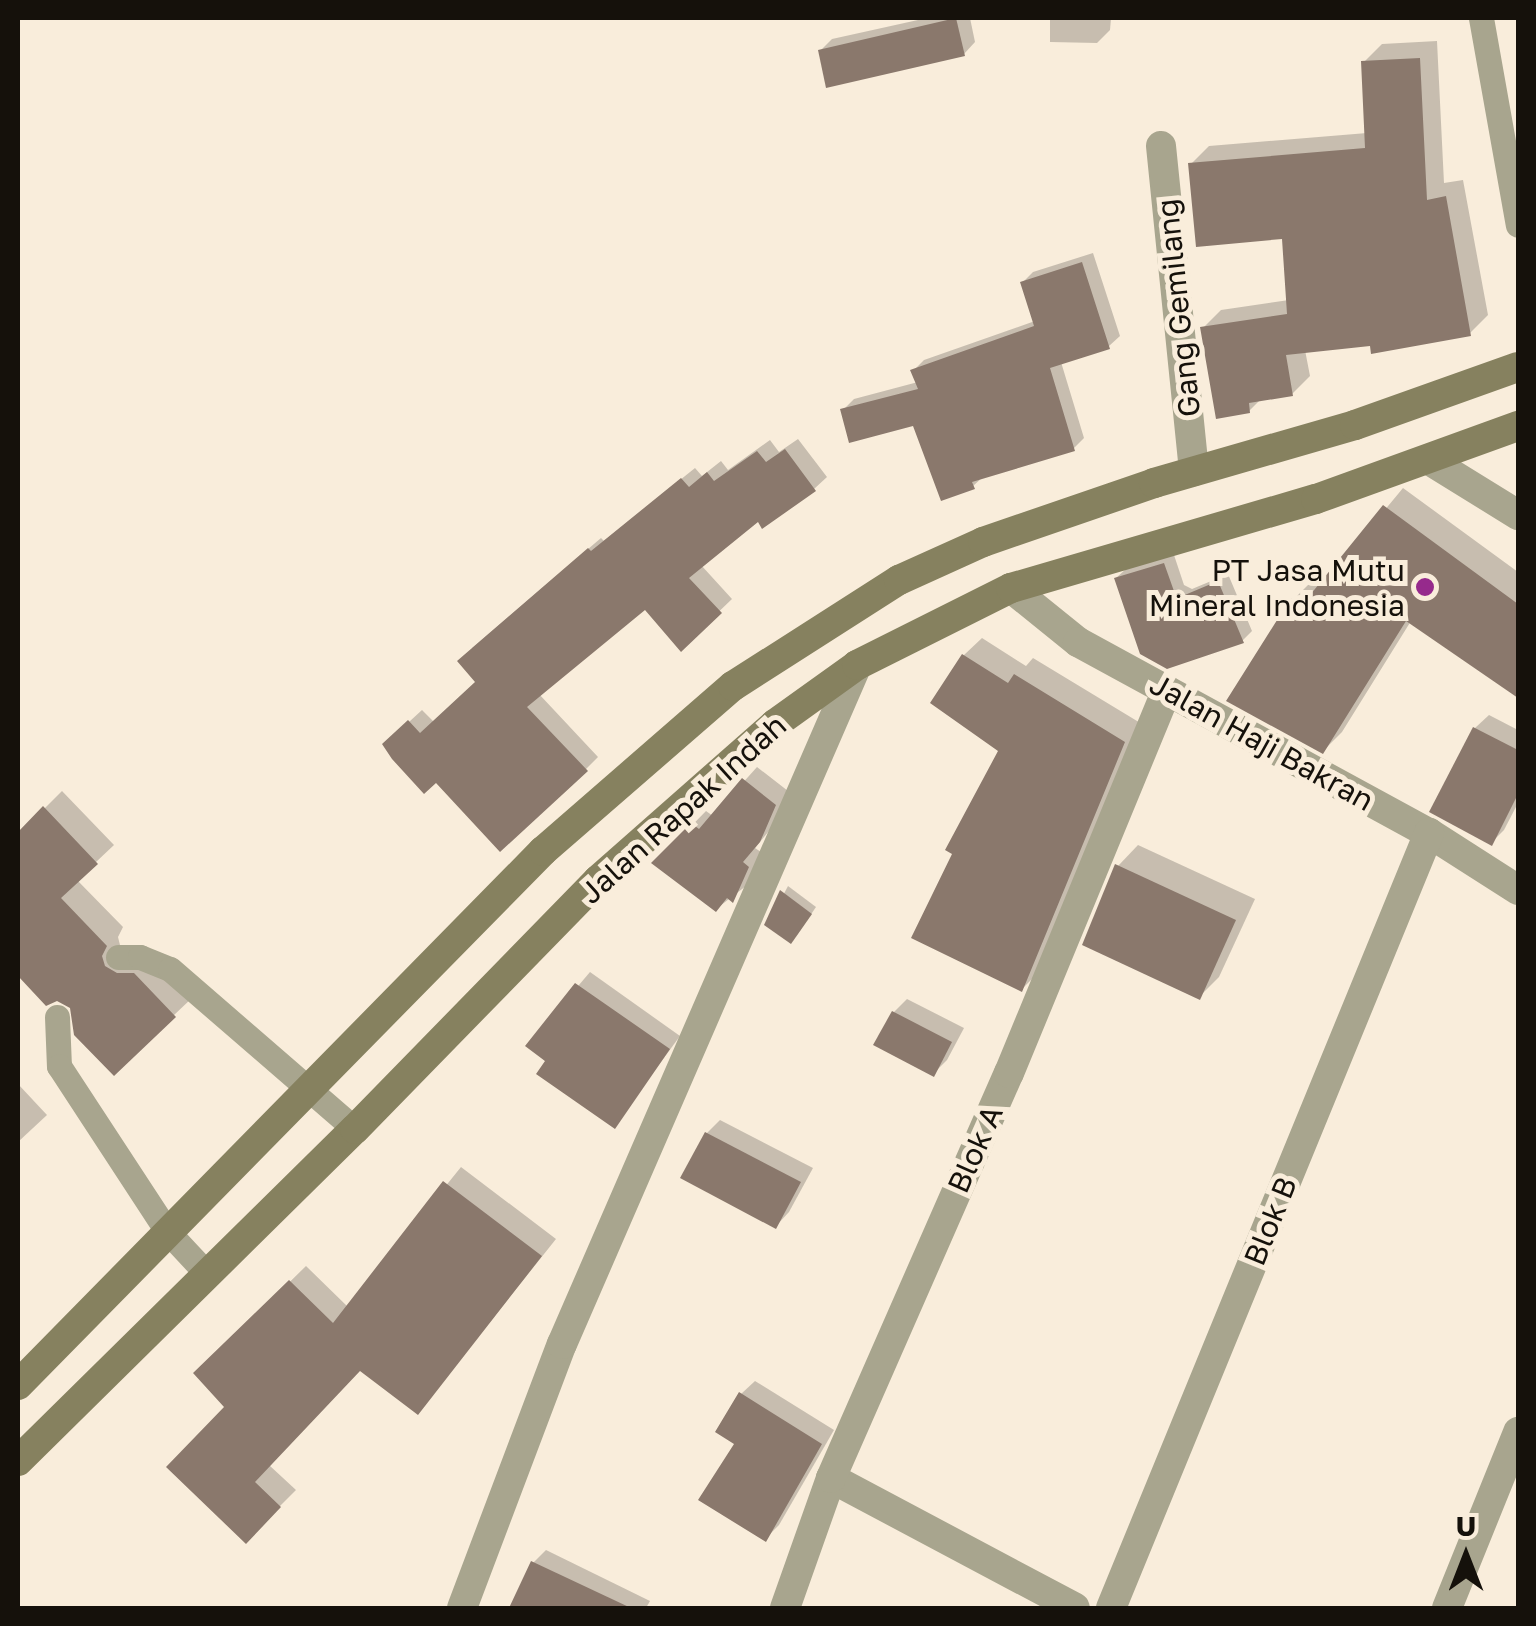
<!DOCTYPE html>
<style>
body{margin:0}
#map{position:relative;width:1536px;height:1626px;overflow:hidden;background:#f9eddb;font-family:"Golos Text",sans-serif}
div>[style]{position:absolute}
.shadow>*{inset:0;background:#0003}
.building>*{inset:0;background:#8a786c}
.service>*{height:25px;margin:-12.5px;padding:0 12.5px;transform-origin:12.5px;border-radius:12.5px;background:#a8a58e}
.minor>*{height:30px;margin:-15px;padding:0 15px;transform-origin:15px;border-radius:15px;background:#a8a58e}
.secondary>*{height:30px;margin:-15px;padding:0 15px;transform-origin:15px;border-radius:15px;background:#86815f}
.dots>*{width:28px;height:28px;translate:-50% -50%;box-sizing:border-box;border:5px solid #f9eddb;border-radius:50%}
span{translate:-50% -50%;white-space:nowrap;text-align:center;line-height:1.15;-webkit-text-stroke:10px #f9eddb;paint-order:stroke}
.street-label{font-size:30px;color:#15110b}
.poi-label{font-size:30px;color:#15110b}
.right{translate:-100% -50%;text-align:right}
.frame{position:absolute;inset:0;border:20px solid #15110b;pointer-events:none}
.north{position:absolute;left:1416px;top:1506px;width:100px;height:100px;-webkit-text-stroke:8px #f9eddb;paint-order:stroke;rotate:0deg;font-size:28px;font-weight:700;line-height:40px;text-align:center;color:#15110b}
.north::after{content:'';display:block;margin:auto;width:35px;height:45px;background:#15110b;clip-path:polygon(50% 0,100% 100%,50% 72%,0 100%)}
</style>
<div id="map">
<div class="shadow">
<div style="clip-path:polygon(927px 18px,970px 18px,975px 42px,964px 54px,820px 51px,832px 39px)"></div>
<div style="clip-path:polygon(1050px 18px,1111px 18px,1110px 30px,1097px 43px,1050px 42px)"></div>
<div style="clip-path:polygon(1437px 41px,1444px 183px,1463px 180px,1488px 315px,1470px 333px,1305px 350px,1310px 376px,1292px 394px,1261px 399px,1249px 411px,1203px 328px,1221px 310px,1289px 300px,1284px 236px,1191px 164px,1209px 146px,1367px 133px,1364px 62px,1382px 44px)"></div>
<div style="clip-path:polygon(1093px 253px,1120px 336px,1109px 346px,1061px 362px,1084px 438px,1074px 448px,984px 476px,973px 486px,915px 423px,843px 410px,854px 399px,918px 382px,913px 371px,924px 360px,1035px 321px,1023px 282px,1033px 272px)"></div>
<div style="clip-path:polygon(798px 439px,827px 477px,814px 489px,758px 519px,701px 565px,732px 599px,681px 648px,646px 607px,539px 694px,598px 757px,586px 769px,436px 780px,385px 744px,422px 710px,434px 722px,478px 681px,472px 648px,601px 538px,604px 541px,695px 468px,702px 476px,721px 461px,728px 470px,770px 440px,779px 452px)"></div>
<div style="clip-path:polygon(1403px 488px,1518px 572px,1518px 681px,1510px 689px,1411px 621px,1342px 732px,1323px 751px,1293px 600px,1312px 581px,1321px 587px)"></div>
<div style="clip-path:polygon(1174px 555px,1184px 585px,1192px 589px,1228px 574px,1252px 631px,1242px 641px,1116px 578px,1126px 569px)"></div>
<div style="clip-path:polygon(982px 638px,1026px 666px,1033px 658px,1142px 724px,1039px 972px,1022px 989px,1002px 750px,934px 702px,964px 655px)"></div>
<div style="clip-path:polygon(1489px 715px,1518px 730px,1518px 803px,1504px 830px,1491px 843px,1475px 728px)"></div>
<div style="clip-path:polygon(757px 767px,788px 791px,773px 826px,755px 848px,761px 852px,746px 886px,716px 909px,655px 863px,706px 811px,713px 816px)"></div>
<div style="clip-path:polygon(62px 791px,114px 845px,77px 880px,123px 927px,118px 937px,121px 949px,192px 998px,114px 1072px,67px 1001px,55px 998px,46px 1003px,18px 973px,18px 877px,29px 866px,18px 854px,18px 835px)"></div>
<div style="clip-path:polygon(1138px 845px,1255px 899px,1219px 977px,1199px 997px,1118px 866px)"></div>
<div style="clip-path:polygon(788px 886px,816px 907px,797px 935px,768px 924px)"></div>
<div style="clip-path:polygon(590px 972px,680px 1036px,614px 1126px,528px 1045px)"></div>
<div style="clip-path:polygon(907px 999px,964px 1028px,947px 1060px,933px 1074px,894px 1012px)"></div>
<div style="clip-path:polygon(18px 1084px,47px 1115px,18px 1142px)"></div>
<div style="clip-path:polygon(720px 1120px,813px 1168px,789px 1212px,776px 1226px,683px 1177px,707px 1133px)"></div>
<div style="clip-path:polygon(461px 1167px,556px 1239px,418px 1412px,360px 1368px,269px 1465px,296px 1490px,246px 1540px,227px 1407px,197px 1373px,306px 1266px,348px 1307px)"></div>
<div style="clip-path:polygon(755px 1381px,834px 1430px,779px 1525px,766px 1538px,737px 1443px,741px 1394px)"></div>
<div style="clip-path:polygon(546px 1550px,650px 1601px,646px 1608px,512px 1608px,533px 1563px)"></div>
</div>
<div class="building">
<div style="clip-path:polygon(956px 18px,965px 56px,826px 88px,818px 50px)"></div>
<div style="clip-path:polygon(1420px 58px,1427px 200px,1446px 196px,1471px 336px,1371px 354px,1370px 346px,1286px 355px,1293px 396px,1249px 403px,1250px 413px,1216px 419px,1200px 327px,1287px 314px,1282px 239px,1196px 247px,1188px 163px,1365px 148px,1361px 61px)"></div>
<div style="clip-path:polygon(1082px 262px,1110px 349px,1050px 368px,1075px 451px,972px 482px,975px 489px,941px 501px,913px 426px,849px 443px,840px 409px,918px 389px,910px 370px,1034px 326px,1020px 282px)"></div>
<div style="clip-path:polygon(785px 449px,816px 491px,762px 529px,758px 522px,689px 578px,722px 613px,681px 652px,645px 610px,527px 707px,588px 771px,500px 852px,436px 783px,424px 794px,392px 759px,382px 744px,408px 720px,420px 733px,475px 682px,457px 661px,588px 548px,591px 551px,681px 478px,689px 487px,707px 472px,714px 481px,757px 451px,766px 462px)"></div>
<div style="clip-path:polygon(1383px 505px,1518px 604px,1518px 698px,1406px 621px,1323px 754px,1226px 701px,1291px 598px,1302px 605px)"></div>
<div style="clip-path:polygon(1164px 563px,1175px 594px,1180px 597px,1218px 581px,1244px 643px,1167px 669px,1140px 654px,1114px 578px)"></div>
<div style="clip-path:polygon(962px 654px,1008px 683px,1014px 674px,1125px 742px,1022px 992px,911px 938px,952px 854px,945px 850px,998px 751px,930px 703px)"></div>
<div style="clip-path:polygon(1473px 727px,1518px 750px,1518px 794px,1492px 846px,1429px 812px)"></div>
<div style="clip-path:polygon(742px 778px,776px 805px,760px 842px,743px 862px,749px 867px,733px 903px,727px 898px,716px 912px,651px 863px,691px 823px,699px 829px)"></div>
<div style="clip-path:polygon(43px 806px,98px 864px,61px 898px,107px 946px,102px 956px,105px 966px,117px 973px,134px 973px,176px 1017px,114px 1076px,74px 1035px,70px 1008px,57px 1001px,46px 1006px,18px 976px,18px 832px)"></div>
<div style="clip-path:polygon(1115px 864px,1236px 920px,1200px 1000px,1082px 945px)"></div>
<div style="clip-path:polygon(780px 890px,812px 914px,791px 944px,764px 925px)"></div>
<div style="clip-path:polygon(575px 983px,670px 1049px,615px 1129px,536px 1074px,545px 1061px,525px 1046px)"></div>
<div style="clip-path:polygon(892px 1011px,952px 1042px,934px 1077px,873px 1045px)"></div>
<div style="clip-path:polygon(705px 1132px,801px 1182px,776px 1229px,680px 1178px)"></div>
<div style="clip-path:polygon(443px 1181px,542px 1256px,418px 1415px,360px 1371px,255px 1482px,281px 1507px,246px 1544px,166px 1467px,224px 1407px,193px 1373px,289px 1280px,333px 1323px)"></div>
<div style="clip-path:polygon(739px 1392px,822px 1444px,766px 1542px,698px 1500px,734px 1444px,715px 1432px)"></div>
<div style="clip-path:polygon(531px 1561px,631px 1608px,509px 1608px)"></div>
</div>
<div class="service">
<div style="left:1481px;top:18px;width:210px;rotate:79.9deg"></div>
<div style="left:118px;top:957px;width:22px"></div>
<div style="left:140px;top:957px;width:32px;rotate:22deg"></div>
<div style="left:170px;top:969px;width:245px;rotate:40.9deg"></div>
<div style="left:57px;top:1017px;width:49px;rotate:87.7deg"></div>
<div style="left:59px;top:1066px;width:197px;rotate:56.8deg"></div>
<div style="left:167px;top:1231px;width:60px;rotate:47deg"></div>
</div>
<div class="minor">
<div style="left:1161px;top:146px;width:327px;rotate:84.2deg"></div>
<div style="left:1429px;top:460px;width:105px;rotate:31.7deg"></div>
<div style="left:1011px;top:588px;width:86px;rotate:38.9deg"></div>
<div style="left:1078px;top:642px;width:400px;rotate:28.6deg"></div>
<div style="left:1429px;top:833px;width:106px;rotate:32.6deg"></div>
<div style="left:831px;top:1478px;width:276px;rotate:28deg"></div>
<div style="left:462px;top:1608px;width:282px;rotate:-69.3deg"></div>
<div style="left:562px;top:1344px;width:740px;rotate:-66.52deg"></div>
<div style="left:785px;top:1608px;width:138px;rotate:-70.5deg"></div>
<div style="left:831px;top:1478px;width:442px;rotate:-66.3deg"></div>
<div style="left:1009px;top:1073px;width:414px;rotate:-67.6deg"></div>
<div style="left:1111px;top:1608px;width:838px;rotate:-67.69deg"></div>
<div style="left:1447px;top:1608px;width:190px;rotate:-68deg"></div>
</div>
<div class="secondary">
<div style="left:18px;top:1385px;width:749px;rotate:-45.49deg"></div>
<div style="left:543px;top:851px;width:252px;rotate:-41deg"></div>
<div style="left:733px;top:686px;width:197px;rotate:-32.6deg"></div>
<div style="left:899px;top:580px;width:92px;rotate:-24.3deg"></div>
<div style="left:983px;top:542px;width:181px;rotate:-19deg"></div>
<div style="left:1154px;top:483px;width:209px;rotate:-16.1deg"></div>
<div style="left:1355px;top:425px;width:173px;rotate:-19.6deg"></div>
<div style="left:18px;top:1461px;width:473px;rotate:-44.6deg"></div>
<div style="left:355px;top:1129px;width:348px;rotate:-45.7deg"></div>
<div style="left:598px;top:880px;width:236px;rotate:-41.4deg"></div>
<div style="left:775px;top:724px;width:101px;rotate:-35.7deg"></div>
<div style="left:857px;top:665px;width:172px;rotate:-26.6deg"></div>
<div style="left:1011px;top:588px;width:318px;rotate:-16.3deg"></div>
<div style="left:1316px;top:499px;width:215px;rotate:-19.9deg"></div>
</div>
<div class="dots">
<div style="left:1425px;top:587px;background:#962a8c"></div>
</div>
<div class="street-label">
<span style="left:1178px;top:308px;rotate:-96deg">Gang Gemilang</span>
<span style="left:1262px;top:742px;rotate:29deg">Jalan Haji Bakran</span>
<span style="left:683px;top:809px;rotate:-42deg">Jalan Rapak Indah</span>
<span style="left:975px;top:1149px;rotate:-66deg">Blok A</span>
<span style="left:1270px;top:1221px;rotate:-68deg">Blok B</span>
</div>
<div class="poi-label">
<span class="right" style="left:1405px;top:587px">PT Jasa Mutu<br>Mineral Indonesia</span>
</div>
<div class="frame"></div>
<div class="north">U</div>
</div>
